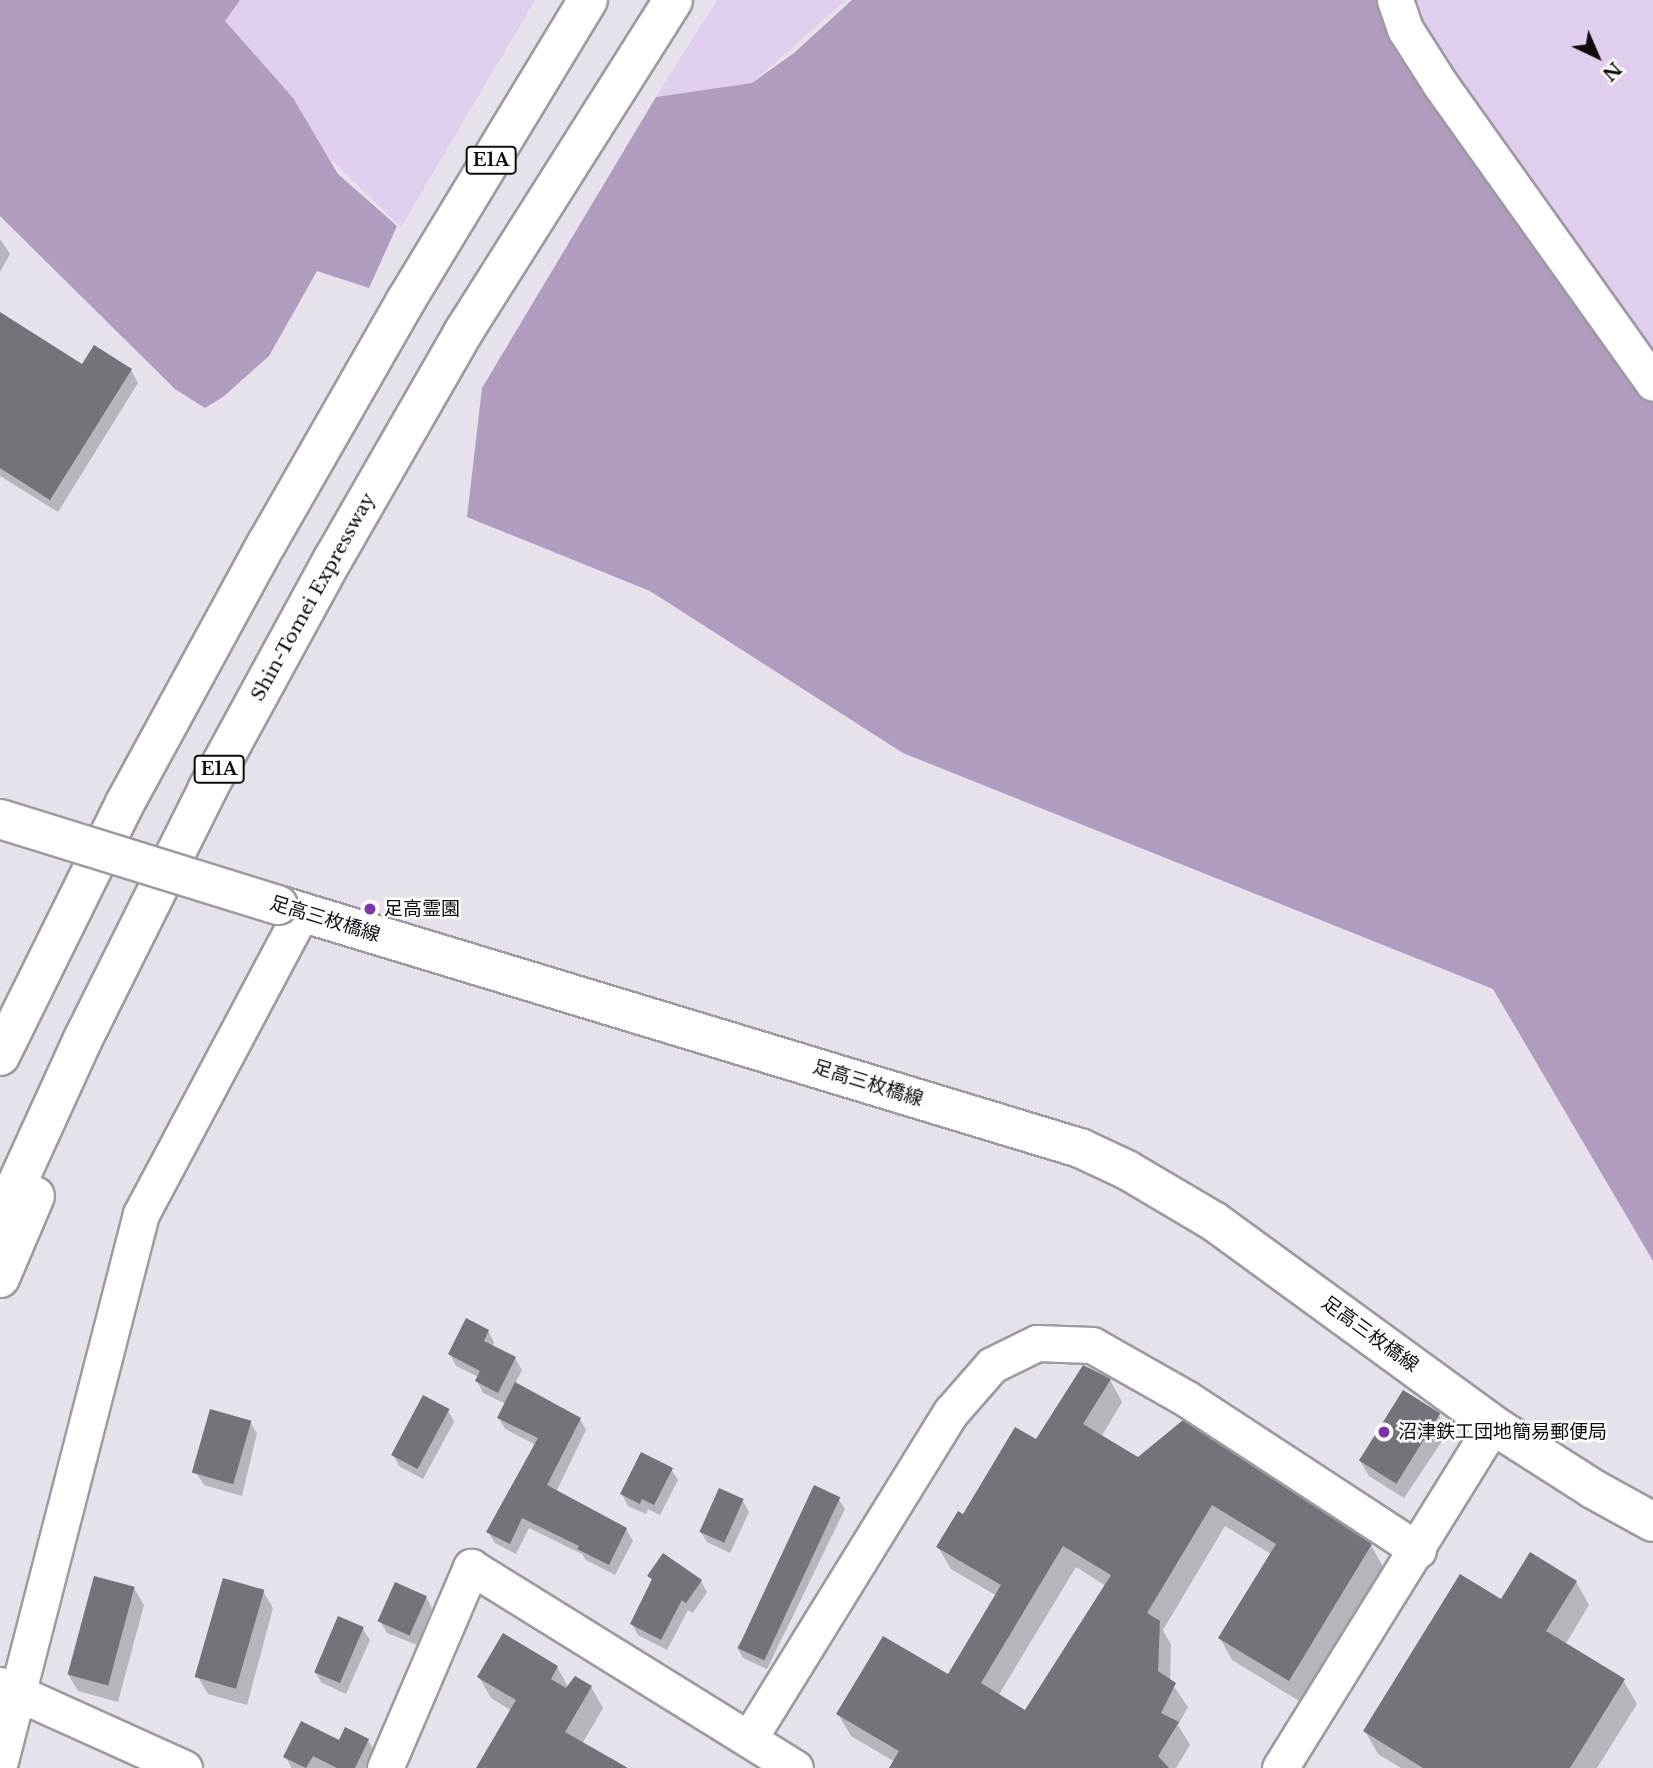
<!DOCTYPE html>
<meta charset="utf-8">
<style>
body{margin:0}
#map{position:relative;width:1653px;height:1768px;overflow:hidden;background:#e6e1ea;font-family:"Libre Baskerville","Noto Sans JP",serif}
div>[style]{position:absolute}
.green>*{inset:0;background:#e0ceee}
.forest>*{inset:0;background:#af9cbe}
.shadow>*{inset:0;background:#0003}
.building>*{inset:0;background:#767279;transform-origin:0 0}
.roads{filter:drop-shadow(2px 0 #9f9aa2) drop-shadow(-2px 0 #9f9aa2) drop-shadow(0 2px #9f9aa2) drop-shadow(0 -2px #9f9aa2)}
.minor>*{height:35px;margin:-17.5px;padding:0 17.5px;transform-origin:17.5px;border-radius:17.5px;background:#fff}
.major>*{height:38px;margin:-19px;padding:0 19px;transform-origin:19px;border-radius:19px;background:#fff}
.highway>*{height:38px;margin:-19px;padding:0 19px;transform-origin:19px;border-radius:19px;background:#fff}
.bridges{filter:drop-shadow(2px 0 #9f9aa2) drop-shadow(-2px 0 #9f9aa2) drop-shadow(0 2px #9f9aa2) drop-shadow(0 -2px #9f9aa2)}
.major-bridge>*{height:38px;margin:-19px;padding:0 19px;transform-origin:19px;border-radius:19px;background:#fff}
.dots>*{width:19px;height:19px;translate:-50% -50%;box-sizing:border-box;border:4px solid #fff;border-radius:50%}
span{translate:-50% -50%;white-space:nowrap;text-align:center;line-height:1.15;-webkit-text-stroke:5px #fff;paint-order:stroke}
.shield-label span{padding:2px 5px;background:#fff;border:2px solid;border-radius:5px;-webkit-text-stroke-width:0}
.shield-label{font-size:18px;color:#0e0c0f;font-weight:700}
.street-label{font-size:19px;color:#0e0c0f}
.poi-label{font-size:19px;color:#0e0c0f}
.left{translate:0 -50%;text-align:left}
.north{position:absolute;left:1562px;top:21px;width:70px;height:70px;-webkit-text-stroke:5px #fff;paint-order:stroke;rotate:136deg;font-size:19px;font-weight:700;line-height:28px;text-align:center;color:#0e0c0f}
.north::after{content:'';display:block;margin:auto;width:24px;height:32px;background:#0e0c0f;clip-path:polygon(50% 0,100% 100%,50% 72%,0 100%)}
</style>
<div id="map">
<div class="green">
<div style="clip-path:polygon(233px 0,535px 0,401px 227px,330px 159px,225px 21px)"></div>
<div style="clip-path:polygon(717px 0,846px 0,752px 83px,656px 97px)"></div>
<div style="clip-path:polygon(1392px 0,1653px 0,1653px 473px)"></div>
</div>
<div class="forest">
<div style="clip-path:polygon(0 0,240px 0,225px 21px,293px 98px,338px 174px,397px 226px,369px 288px,317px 271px,269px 356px,223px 397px,205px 408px,175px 389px,0 216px)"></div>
<div style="clip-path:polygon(852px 0,1395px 0,1653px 387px,1653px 1261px,1493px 989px,903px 753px,650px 591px,467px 517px,482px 388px,656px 97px,752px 83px,794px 53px)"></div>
</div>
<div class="shadow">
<div style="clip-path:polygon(0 239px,10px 254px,0 272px)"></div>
<div style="clip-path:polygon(0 327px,82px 366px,131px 370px,138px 383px,58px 512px,0 476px)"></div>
<div style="clip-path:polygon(488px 1331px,494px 1342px,492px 1347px,515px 1358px,522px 1370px,515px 1384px,580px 1419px,586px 1430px,556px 1492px,626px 1529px,633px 1541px,615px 1575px,586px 1560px,582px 1554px,529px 1528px,516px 1554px,495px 1543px,488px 1532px,536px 1445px,505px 1429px,499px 1418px,506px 1404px,483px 1393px,477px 1381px,479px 1377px,456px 1366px,450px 1354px)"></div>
<div style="clip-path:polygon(evenodd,1110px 1380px,1122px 1402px,1101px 1437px,1138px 1459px,1371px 1545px,1383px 1567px,1301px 1702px,1232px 1660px,1220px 1638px,1271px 1554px,1225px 1526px,1163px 1630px,1171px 1645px,1170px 1681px,1188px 1707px,1178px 1725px,1190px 1745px,1176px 1768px,891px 1768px,895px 1762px,851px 1736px,838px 1714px,948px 1676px,997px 1596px,951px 1569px,938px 1547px,964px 1516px,1036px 1442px,1110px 1380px,1076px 1567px,1106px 1586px,1025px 1713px,998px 1696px,1076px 1567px)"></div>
<div style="clip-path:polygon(448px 1410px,454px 1422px,423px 1479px,399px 1466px,393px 1455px)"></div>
<div style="clip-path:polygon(1438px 1414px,1448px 1432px,1404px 1498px,1369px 1476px,1359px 1459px)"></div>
<div style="clip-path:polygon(250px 1422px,257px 1433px,242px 1496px,204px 1485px,197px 1474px)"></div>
<div style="clip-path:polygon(671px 1469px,678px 1480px,660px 1515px,648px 1509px,646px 1514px,628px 1506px,622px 1494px)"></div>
<div style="clip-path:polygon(838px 1498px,845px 1509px,767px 1669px,743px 1658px,737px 1647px)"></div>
<div style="clip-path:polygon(743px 1501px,749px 1512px,730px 1553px,707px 1542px,700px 1531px)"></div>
<div style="clip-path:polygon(649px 1576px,701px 1581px,707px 1592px,693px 1613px,688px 1610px,667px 1650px,638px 1635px,632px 1624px,653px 1582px)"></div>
<div style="clip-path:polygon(1576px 1582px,1589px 1605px,1565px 1645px,1623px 1680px,1637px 1704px,1597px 1768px,1401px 1768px,1378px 1754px,1365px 1731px,1502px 1602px)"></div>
<div style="clip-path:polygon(134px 1588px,144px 1605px,118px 1702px,78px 1691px,68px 1674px)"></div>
<div style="clip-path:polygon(263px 1591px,273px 1608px,247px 1705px,208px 1694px,198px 1677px)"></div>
<div style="clip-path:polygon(426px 1597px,432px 1608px,417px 1645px,387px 1633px,380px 1621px)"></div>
<div style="clip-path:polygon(363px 1629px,370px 1640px,346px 1694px,322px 1683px,315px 1672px)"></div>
<div style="clip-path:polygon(557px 1667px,569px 1688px,591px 1687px,603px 1708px,582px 1744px,624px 1768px,478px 1768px,512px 1711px,491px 1698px,479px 1677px)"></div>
<div style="clip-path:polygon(368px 1740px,374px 1751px,366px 1768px,292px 1768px,285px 1757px,340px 1742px)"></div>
</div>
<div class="building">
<div style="clip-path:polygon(0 312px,82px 364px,94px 345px,132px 369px,50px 500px,0 468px)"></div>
<div style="clip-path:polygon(466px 1318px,489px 1330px,484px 1341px,516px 1357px,498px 1393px,475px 1381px,480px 1371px,448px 1354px)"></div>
<div style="clip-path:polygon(evenodd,1083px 1365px,1111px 1379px,1083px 1424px,1138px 1457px,1183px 1420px,1372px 1544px,1289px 1681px,1218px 1638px,1276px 1544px,1212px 1505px,1147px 1613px,1160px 1621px,1158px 1671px,1176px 1683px,1161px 1713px,1179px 1722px,1158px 1756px,1169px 1768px,889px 1768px,899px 1751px,836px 1714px,883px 1636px,948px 1674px,1001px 1585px,936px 1547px,958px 1511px,963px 1514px,1015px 1427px,1036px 1439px,1083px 1365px,1063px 1546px,1111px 1575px,1025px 1710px,981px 1683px,1063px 1546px)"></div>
<div style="clip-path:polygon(515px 1382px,581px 1418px,547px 1485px,627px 1528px,609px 1565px,577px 1549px,579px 1546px,522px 1518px,510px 1544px,486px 1532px,538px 1438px,497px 1418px)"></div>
<div style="left:1403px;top:1390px;width:44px;height:83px;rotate:32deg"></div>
<div style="left:423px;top:1395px;width:30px;height:68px;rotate:28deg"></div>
<div style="left:210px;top:1409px;width:43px;height:66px;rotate:16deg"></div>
<div style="clip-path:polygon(641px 1452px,673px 1468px,654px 1505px,642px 1499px,640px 1504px,620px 1494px)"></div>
<div style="left:814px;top:1485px;width:29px;height:180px;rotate:25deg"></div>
<div style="left:719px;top:1488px;width:27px;height:48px;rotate:24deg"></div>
<div style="clip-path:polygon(1530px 1552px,1577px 1581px,1546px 1631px,1625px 1679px,1570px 1768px,1423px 1768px,1363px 1731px,1460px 1574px,1501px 1599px)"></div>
<div style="clip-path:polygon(663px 1553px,702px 1580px,686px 1603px,682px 1600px,661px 1640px,630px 1624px,652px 1579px,647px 1576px)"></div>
<div style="left:94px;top:1576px;width:42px;height:102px;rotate:15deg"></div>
<div style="left:223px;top:1578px;width:43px;height:103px;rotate:16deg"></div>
<div style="left:395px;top:1582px;width:35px;height:43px;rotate:24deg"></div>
<div style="left:338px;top:1616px;width:28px;height:61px;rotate:23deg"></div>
<div style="clip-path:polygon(503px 1633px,558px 1666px,551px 1679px,566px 1688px,575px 1676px,592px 1686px,565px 1732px,628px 1768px,476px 1768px,516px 1700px,477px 1677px)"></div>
<div style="clip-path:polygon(301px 1721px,339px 1740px,345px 1727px,369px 1739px,355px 1768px,337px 1768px,313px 1756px,306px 1768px,283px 1757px)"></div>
</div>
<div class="roads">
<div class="minor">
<div style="left:1395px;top:0;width:31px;rotate:71deg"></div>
<div style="left:1405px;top:29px;width:65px;rotate:57.5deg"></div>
<div style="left:1440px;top:84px;width:367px;rotate:54.5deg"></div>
<div style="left:0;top:1685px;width:202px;rotate:24.3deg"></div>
<div style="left:750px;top:1737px;width:382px;rotate:-58.3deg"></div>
<div style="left:951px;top:1412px;width:62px;rotate:-48.9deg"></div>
<div style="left:992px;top:1365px;width:50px;rotate:-26.1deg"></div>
<div style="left:1037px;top:1343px;width:55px;rotate:2.1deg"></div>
<div style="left:1092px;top:1345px;width:109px;rotate:29.6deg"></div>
<div style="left:1187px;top:1399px;width:276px;rotate:33.2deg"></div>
<div style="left:0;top:1761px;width:565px;rotate:-75.55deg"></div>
<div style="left:141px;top:1214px;width:341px;rotate:-62deg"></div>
<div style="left:385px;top:1768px;width:219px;rotate:-66.8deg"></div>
<div style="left:471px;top:1567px;width:381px;rotate:31.8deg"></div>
<div style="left:1280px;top:1768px;width:404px;rotate:-58.2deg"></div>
</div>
<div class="major">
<div style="left:278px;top:905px;width:838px;rotate:16.86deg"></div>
<div style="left:1080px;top:1148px;width:52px;rotate:25.1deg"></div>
<div style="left:1127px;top:1170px;width:102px;rotate:30.6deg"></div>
<div style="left:1215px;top:1222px;width:344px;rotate:36.1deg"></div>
<div style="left:1493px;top:1425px;width:119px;rotate:32.6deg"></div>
<div style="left:1593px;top:1489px;width:68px;rotate:28.8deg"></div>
</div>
<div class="highway">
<div style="left:0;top:1056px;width:282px;rotate:-63.7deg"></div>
<div style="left:125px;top:803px;width:296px;rotate:-61.4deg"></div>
<div style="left:267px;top:543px;width:278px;rotate:-60.2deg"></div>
<div style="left:405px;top:302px;width:353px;rotate:-58.8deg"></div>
<div style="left:0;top:1221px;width:200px;rotate:-65.5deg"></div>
<div style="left:83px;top:1039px;width:280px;rotate:-63.5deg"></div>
<div style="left:208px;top:788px;width:261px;rotate:-61.4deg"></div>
<div style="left:333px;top:559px;width:263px;rotate:-60.1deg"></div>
<div style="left:464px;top:331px;width:391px;rotate:-57.7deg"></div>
<div style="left:0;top:1278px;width:89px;rotate:-66.9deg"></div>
</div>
</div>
<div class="bridges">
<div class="major-bridge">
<div style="left:0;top:819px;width:291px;rotate:17.2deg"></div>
</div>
</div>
<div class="dots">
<div style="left:370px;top:909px;background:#7c34a6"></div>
<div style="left:1384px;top:1432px;background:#7c34a6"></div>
</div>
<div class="shield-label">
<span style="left:491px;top:160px">E1A</span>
<span style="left:219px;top:769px">E1A</span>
</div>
<div class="street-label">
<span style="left:313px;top:597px;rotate:-61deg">Shin-Tomei Expressway</span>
<span style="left:325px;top:919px;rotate:17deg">足高三枚橋線</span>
<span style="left:868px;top:1083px;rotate:17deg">足高三枚橋線</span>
<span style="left:1370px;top:1334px;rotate:36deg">足高三枚橋線</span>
</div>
<div class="poi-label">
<span class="left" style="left:384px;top:909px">足高霊園</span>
<span class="left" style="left:1398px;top:1432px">沼津鉄工団地簡易郵便局</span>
</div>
<div class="north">N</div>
</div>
